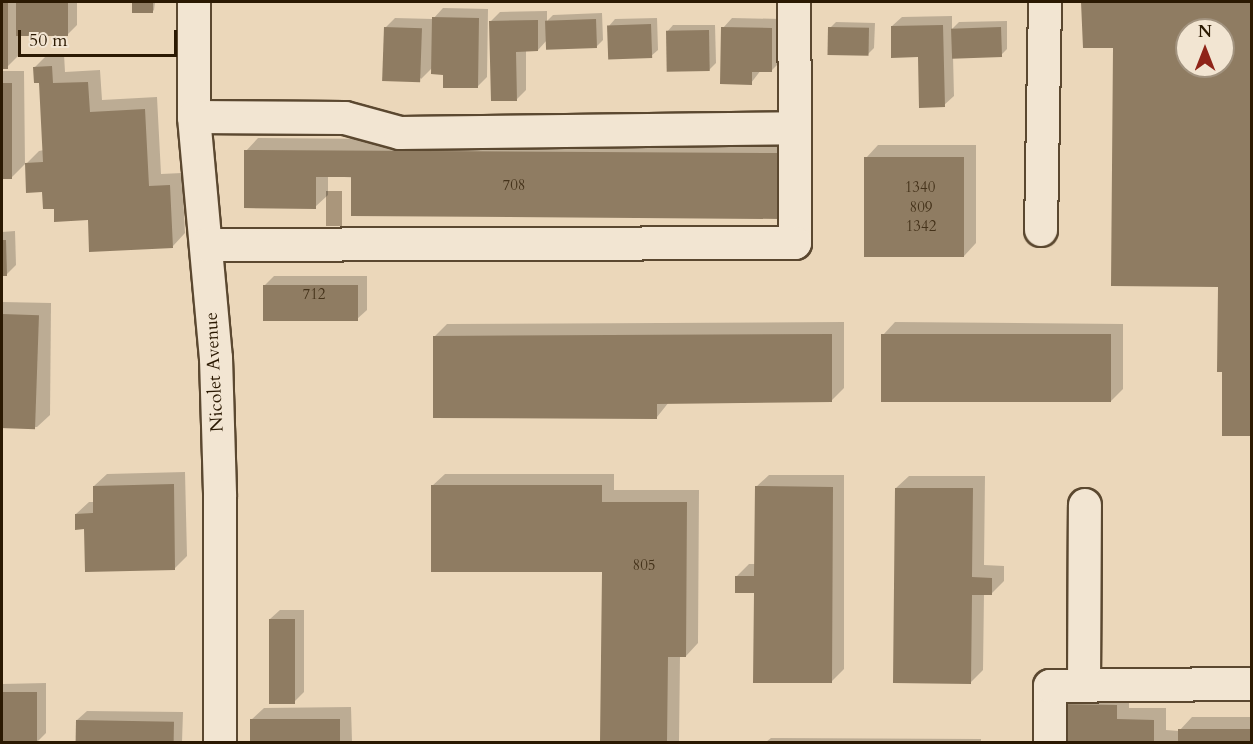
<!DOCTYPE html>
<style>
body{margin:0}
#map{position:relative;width:1253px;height:744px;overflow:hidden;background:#ebd7ba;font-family:Cardo,serif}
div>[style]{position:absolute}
.water>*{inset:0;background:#aa967b;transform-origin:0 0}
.shadow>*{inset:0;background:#0003}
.building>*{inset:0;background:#8f7c62;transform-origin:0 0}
.roads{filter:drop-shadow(2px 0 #5b4830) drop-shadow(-2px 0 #5b4830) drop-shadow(0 2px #5b4830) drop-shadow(0 -2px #5b4830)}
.minor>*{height:32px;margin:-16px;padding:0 16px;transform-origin:16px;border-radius:16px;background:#f2e5d2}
span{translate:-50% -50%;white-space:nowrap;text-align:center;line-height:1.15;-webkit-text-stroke:5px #f2e5d2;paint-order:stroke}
.number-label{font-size:15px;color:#44321a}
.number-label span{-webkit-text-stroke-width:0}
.street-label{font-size:18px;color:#2b1902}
.frame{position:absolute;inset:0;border:3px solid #2b1902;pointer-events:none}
.north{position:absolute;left:1175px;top:18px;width:60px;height:60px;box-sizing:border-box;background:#f2e5d2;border:2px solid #a2937f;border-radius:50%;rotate:0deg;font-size:16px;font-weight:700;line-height:24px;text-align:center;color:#2b1902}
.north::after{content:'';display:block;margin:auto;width:21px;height:27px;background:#8f2418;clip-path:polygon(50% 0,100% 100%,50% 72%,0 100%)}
.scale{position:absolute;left:18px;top:30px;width:159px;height:27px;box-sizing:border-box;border:3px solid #2b1902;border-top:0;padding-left:8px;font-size:18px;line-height:21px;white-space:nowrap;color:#2b1902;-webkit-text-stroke:4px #f2e5d2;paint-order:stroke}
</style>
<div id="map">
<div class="water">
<div style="left:326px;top:191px;width:16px;height:35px"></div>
</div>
<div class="shadow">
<div style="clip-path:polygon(2px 2px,77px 2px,77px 25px,68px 34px,19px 34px,19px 55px,7px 67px,2px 67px)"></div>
<div style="clip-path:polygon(134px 2px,155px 2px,154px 10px,152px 12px,134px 12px)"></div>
<div style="clip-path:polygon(evenodd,1082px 2px,1252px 2px,1252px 435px,1224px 370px,1220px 286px,1115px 47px,1084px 47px,1082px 2px,1187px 30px,1223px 30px,1223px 66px,1187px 66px,1187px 30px)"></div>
<div style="clip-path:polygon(443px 8px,488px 9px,487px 77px,477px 87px,432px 68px,421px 79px,385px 28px,395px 18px,433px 19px)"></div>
<div style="clip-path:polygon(547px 11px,547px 21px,553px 15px,602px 13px,603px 40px,596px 47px,547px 40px,538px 50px,526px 50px,526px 90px,517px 99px,491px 21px,500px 12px)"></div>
<div style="clip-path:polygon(952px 16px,952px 29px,959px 22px,1007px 21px,1007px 49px,1001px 55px,953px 56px,954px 96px,944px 105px,919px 55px,892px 26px,902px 17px)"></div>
<div style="clip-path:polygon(657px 18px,658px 50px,651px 56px,609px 26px,615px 19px)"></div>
<div style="clip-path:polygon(732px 18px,781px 19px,781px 61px,771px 71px,761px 70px,751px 83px,723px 28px)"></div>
<div style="clip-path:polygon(836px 22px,875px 23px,874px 48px,868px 54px,830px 28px)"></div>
<div style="clip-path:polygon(673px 25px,715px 25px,716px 63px,709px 70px,667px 32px)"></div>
<div style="clip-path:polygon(64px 54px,65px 72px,100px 70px,102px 100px,157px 97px,161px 174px,182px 173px,185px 233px,173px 246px,55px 207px,26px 163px,12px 177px,2px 178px,2px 71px,24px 71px,25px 165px,39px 151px,44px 150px,41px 81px,34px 68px,47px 55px)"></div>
<div style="clip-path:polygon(258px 138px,793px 142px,793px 205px,328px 176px,328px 195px,315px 207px,246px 151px)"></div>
<div style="clip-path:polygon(878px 145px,976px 145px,976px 243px,964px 256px,866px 158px)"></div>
<div style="clip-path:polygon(15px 231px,16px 265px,6px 275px,2px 275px,2px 232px)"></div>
<div style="clip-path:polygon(274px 276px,367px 276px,367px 310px,357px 319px,265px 285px)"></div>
<div style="clip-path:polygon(2px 302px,51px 303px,50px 415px,37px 427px,2px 427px)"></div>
<div style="clip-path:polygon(844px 322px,844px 388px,832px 400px,669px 402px,657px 417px,435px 336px,447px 324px)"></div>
<div style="clip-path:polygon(895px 322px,1123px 324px,1123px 389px,1110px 402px,883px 335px)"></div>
<div style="clip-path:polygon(185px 472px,187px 556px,175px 568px,85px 528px,76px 514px,89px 502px,95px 502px,94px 486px,107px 474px)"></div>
<div style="clip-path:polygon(445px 474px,614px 474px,614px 490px,699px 490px,698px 643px,686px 656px,680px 656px,679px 742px,602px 742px,604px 570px,432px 486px)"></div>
<div style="clip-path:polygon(769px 475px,844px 475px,844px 669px,831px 682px,755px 592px,736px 577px,749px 564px,756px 564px,756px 487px)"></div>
<div style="clip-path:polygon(909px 476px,985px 476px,984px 565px,1004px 566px,1004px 581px,991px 594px,984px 594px,983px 670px,970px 683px,896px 488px)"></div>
<div style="clip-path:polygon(280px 610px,304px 610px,304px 692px,294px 702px,270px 619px)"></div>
<div style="clip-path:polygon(46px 683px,46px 733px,37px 742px,2px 742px,2px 684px)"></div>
<div style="clip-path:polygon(1070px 692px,1129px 693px,1129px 708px,1166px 708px,1166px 730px,1179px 731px,1192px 717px,1252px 717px,1252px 742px,1057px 742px,1057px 704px)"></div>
<div style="clip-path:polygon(351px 707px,352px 742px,252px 742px,251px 720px,264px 708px)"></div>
<div style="clip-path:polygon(87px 711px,183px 712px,182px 742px,77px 742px,77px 720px)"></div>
<div style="clip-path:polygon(771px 738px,981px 739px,981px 742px,766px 742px)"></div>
</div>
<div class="building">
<div style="left:2px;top:2px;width:6px;height:67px"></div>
<div style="left:16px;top:2px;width:52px;height:34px"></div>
<div style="left:132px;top:2px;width:21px;height:11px"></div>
<div style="clip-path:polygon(evenodd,1081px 2px,1252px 2px,1252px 436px,1222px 436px,1222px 372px,1217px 372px,1218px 287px,1111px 286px,1113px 48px,1083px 48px,1081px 2px,1187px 30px,1223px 30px,1223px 66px,1187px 66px,1187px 30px)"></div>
<div style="clip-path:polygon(432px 17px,479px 18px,478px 88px,443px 88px,443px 75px,431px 74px)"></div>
<div style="left:596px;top:19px;width:29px;height:51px;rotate:88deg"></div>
<div style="clip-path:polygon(538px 20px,538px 51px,516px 52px,517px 101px,491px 101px,489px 21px)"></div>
<div style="left:651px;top:24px;width:34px;height:44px;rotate:88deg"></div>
<div style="clip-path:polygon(943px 25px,945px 107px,919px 108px,918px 57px,891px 58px,891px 26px)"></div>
<div style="left:384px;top:27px;width:38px;height:54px;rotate:2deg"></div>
<div style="clip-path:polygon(721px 27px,772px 28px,772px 72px,752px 72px,752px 85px,720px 84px)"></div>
<div style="left:828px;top:27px;width:41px;height:28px;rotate:1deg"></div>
<div style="left:1001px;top:27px;width:30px;height:50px;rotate:88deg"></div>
<div style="left:709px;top:30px;width:41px;height:43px;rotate:89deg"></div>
<div style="clip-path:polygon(52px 66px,53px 83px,88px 82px,90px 112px,145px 109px,149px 186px,170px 185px,173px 248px,89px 252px,88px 220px,54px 222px,54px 209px,43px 209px,42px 192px,26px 193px,25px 163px,43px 162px,39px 83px,34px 83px,33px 67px)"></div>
<div style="left:2px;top:83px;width:10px;height:96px"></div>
<div style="clip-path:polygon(244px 150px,781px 153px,781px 219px,351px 216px,351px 177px,316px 177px,316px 209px,244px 208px)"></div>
<div style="left:864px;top:157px;width:100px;height:100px"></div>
<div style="clip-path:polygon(2px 240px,6px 240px,7px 276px,2px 276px)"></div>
<div style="left:263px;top:285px;width:95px;height:36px"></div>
<div style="left:2px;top:314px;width:37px;height:114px;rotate:2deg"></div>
<div style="clip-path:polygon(832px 334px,832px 402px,657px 404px,657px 419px,433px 418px,433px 336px)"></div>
<div style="left:881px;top:334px;width:230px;height:68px"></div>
<div style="clip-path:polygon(174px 484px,175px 570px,85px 572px,84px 529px,75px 530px,75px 514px,93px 513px,93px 486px)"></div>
<div style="clip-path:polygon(431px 485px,602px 485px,602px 502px,687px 502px,686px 657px,668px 657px,667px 742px,600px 742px,602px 572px,431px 572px)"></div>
<div style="clip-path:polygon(755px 486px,833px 487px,832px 683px,753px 683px,754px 593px,735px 593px,735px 576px,754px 576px)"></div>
<div style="clip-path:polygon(895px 488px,973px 488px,972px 577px,992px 578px,992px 595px,972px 595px,971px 684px,893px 683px)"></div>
<div style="left:269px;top:619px;width:26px;height:85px"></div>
<div style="left:37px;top:692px;width:50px;height:35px;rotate:90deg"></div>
<div style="clip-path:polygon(1056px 704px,1117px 705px,1117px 719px,1154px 720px,1154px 742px,1055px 742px)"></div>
<div style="left:250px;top:719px;width:90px;height:23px"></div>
<div style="left:76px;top:720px;width:98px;height:22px;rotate:1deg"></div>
<div style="left:1178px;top:729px;width:74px;height:13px"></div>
</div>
<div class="roads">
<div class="minor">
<div style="left:194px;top:2px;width:115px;rotate:90deg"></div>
<div style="left:194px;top:117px;width:242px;rotate:84.8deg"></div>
<div style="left:216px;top:358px;width:138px;rotate:88.3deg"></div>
<div style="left:220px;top:496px;width:246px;rotate:90deg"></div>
<div style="left:794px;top:2px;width:126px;rotate:89.5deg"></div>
<div style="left:194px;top:117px;width:151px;rotate:0.4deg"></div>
<div style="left:345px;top:118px;width:57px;rotate:15.3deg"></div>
<div style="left:400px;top:133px;width:395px;rotate:-0.7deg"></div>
<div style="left:795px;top:128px;width:115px;rotate:90deg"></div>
<div style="left:795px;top:243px;width:589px;rotate:179.81deg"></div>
<div style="left:1041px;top:230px;width:228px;rotate:-89deg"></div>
<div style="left:1084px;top:686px;width:181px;rotate:-89.7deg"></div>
<div style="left:1050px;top:742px;width:56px;rotate:-90deg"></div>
<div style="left:1050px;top:686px;width:202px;rotate:-0.6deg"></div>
</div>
</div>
<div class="number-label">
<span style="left:514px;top:186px">708</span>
<span style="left:920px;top:188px">1340</span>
<span style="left:921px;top:208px">809</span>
<span style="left:921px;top:227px">1342</span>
<span style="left:314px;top:295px">712</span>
<span style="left:644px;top:566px">805</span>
</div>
<div class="street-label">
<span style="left:215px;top:372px;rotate:-93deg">Nicolet Avenue</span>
</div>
<div class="frame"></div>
<div class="north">N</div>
<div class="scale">50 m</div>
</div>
